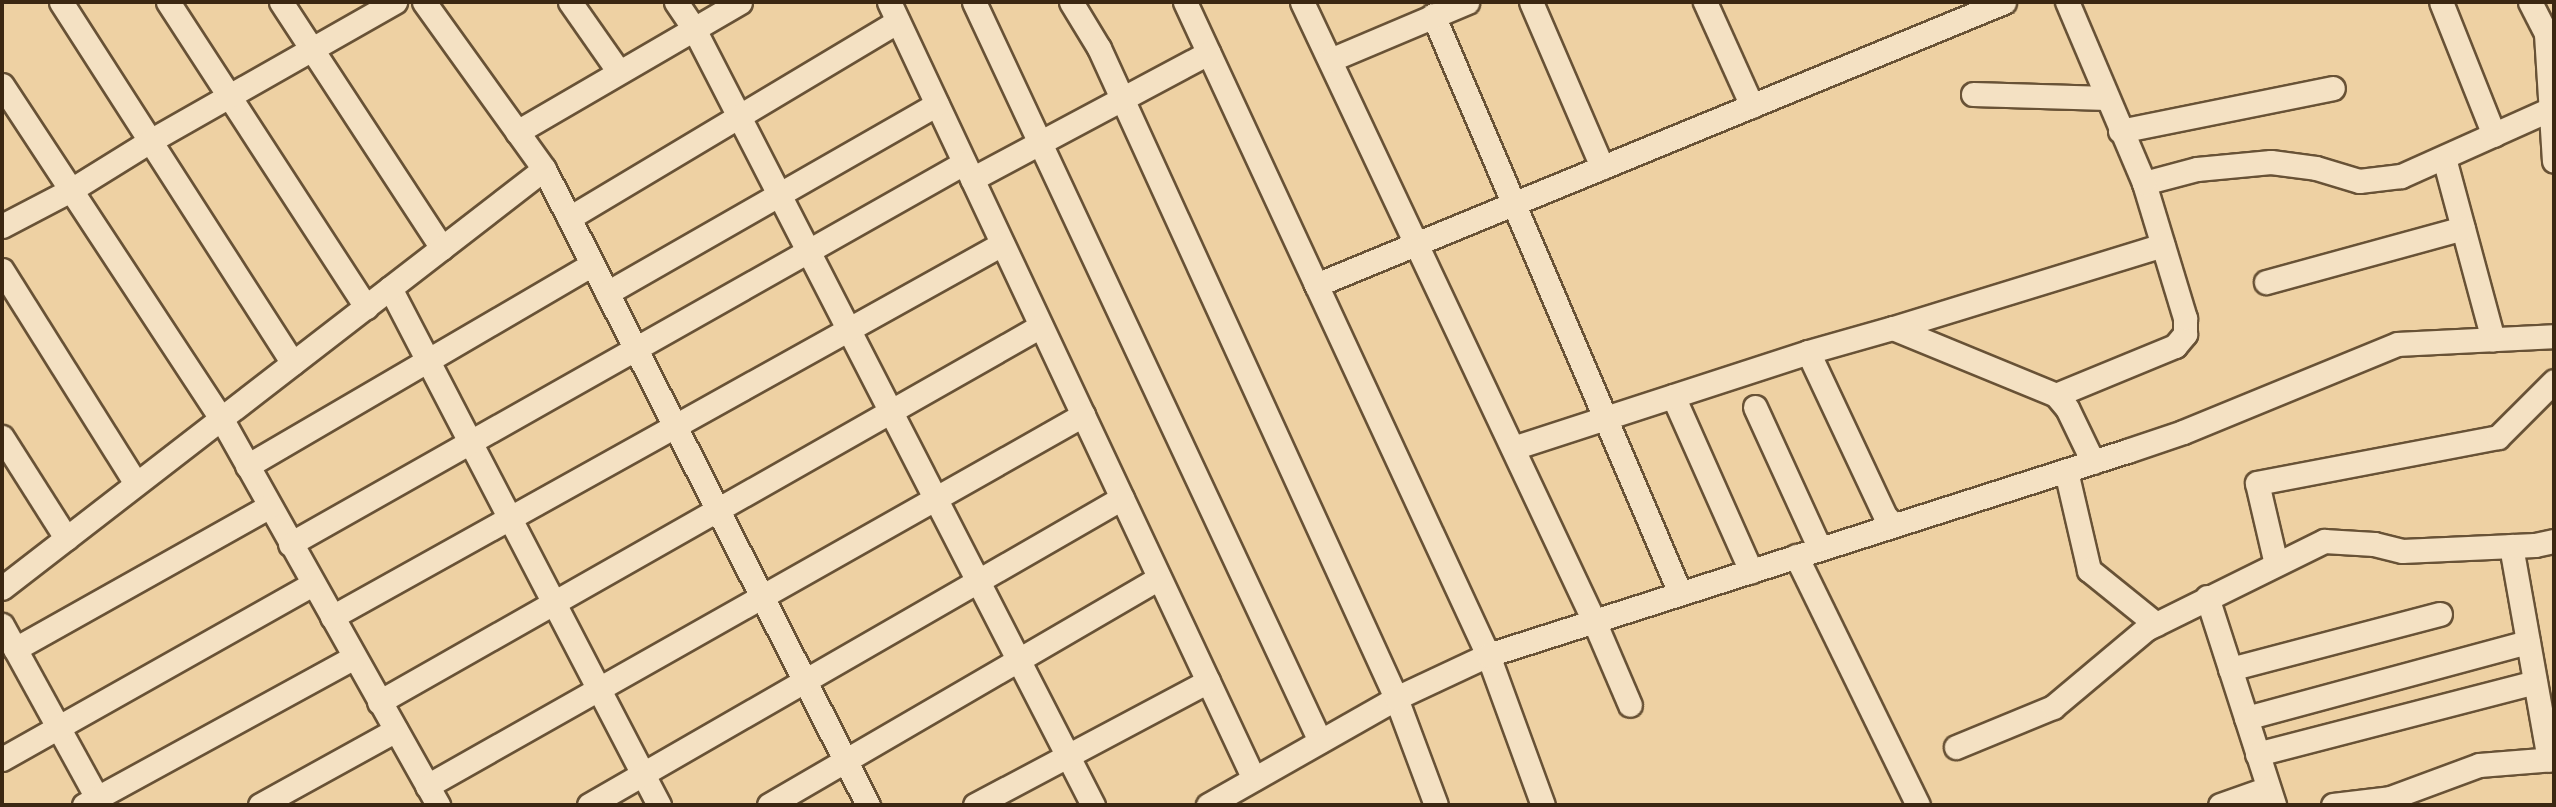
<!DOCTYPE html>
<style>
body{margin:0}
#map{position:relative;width:2556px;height:807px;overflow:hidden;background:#eed1a3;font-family:Alegreya,serif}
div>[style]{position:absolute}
.roads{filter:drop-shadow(2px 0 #685236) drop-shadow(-2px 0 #685236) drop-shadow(0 2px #685236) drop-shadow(0 -2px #685236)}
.minor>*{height:23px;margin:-11.5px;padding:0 11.5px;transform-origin:11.5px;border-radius:11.5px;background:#f4e1c3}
span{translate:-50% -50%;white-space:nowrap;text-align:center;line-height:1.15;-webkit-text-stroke:7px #f4e1c3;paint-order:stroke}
.frame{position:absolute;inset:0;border:4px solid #3b2712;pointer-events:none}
</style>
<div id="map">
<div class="roads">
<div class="minor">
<div style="left:61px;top:2px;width:429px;rotate:57.3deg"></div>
<div style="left:168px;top:2px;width:364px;rotate:57deg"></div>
<div style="left:281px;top:2px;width:294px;rotate:56.8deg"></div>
<div style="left:424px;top:2px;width:206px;rotate:54.3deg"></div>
<div style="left:544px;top:169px;width:714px;rotate:63deg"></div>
<div style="left:570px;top:2px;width:85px;rotate:55deg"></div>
<div style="left:676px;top:2px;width:32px;rotate:56deg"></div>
<div style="left:694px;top:29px;width:873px;rotate:62.79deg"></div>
<div style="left:889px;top:2px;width:858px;rotate:64.84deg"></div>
<div style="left:974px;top:2px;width:816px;rotate:64.91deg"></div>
<div style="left:1071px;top:2px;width:54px;rotate:58.7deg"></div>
<div style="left:1099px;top:48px;width:715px;rotate:65.44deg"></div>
<div style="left:1396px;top:698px;width:114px;rotate:69.5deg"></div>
<div style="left:1185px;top:2px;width:720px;rotate:65.11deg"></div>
<div style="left:1488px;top:655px;width:160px;rotate:69.9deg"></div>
<div style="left:1302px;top:2px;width:684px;rotate:64.75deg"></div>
<div style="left:1594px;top:621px;width:91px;rotate:66.8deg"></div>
<div style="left:1531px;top:2px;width:180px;rotate:66.7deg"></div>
<div style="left:1705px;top:2px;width:114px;rotate:65.7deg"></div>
<div style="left:2441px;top:2px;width:143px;rotate:68.3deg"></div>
<div style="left:2530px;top:2px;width:36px;rotate:63deg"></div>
<div style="left:2546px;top:34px;width:127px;rotate:86.4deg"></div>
<div style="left:1433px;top:15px;width:629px;rotate:66.86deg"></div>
<div style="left:1330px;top:60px;width:149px;rotate:-22.9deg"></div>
<div style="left:2px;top:85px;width:399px;rotate:56.7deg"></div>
<div style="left:221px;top:418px;width:444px;rotate:60.7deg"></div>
<div style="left:1973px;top:94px;width:134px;rotate:1.7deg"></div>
<div style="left:2120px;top:131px;width:217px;rotate:-11.4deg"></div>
<div style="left:517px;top:132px;width:258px;rotate:-30.2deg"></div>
<div style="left:2444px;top:158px;width:188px;rotate:74.9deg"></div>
<div style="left:972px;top:179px;width:268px;rotate:-28.1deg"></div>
<div style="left:2144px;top:183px;width:55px;rotate:-14.8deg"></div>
<div style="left:2197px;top:169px;width:74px;rotate:-5.4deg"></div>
<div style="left:2271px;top:162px;width:45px;rotate:7.6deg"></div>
<div style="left:2316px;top:168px;width:45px;rotate:16.8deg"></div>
<div style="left:2359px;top:181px;width:42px;rotate:-6.8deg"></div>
<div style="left:2401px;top:176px;width:164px;rotate:-24.1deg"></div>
<div style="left:569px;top:218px;width:383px;rotate:-30.9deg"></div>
<div style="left:2px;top:226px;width:78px;rotate:-27.6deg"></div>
<div style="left:71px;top:190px;width:93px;rotate:-31.8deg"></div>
<div style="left:150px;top:141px;width:282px;rotate:-29.6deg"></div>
<div style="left:2px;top:270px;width:252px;rotate:57.9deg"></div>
<div style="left:2266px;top:282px;width:204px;rotate:-15.3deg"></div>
<div style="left:1316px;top:285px;width:744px;rotate:-22.36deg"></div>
<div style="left:390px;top:288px;width:583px;rotate:62.51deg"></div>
<div style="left:607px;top:293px;width:380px;rotate:-29.8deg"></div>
<div style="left:1893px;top:328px;width:282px;rotate:-17.1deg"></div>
<div style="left:1808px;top:352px;width:181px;rotate:64.8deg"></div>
<div style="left:1885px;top:516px;width:13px;rotate:45deg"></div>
<div style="left:2056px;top:395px;width:129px;rotate:-22.4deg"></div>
<div style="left:2175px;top:346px;width:16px;rotate:-50deg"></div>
<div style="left:2185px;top:334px;width:16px;rotate:-90deg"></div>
<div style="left:2185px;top:318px;width:141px;rotate:-106.9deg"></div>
<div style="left:2144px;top:183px;width:197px;rotate:-113deg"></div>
<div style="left:1673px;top:396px;width:192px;rotate:66deg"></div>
<div style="left:1755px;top:407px;width:156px;rotate:65.4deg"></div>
<div style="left:2px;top:437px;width:120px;rotate:57.6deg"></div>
<div style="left:1513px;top:448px;width:310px;rotate:-18deg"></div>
<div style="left:1808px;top:352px;width:88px;rotate:-15.8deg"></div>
<div style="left:1893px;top:328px;width:176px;rotate:22.3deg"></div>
<div style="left:2056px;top:395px;width:17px;rotate:50deg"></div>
<div style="left:2067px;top:408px;width:60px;rotate:64.3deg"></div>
<div style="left:247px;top:466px;width:400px;rotate:-30.3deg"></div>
<div style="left:2066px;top:471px;width:102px;rotate:76.9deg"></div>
<div style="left:2089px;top:570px;width:86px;rotate:38.9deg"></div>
<div style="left:290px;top:544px;width:774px;rotate:-29.48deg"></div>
<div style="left:2511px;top:546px;width:217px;rotate:79.9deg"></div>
<div style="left:1796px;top:556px;width:277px;rotate:63.9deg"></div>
<div style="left:2276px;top:564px;width:83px;rotate:-103.2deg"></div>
<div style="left:2257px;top:483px;width:245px;rotate:-10.8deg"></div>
<div style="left:2498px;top:437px;width:79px;rotate:-45deg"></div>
<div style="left:2px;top:588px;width:685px;rotate:-37.71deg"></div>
<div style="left:2207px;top:597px;width:219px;rotate:72.1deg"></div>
<div style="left:332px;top:617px;width:767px;rotate:-29.11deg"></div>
<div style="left:2px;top:625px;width:205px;rotate:61.2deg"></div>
<div style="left:15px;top:649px;width:292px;rotate:-29.3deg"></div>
<div style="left:2230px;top:669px;width:217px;rotate:-14.7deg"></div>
<div style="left:379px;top:702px;width:761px;rotate:-29.6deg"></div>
<div style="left:2246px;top:718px;width:292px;rotate:-15.1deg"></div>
<div style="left:1956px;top:747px;width:105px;rotate:-22.4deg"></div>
<div style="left:2053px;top:707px;width:121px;rotate:-40deg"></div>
<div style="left:2146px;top:629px;width:199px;rotate:-26.3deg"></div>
<div style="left:2324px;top:541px;width:50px;rotate:3.4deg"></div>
<div style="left:2374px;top:544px;width:29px;rotate:14deg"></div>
<div style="left:2402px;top:551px;width:133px;rotate:-2.6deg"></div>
<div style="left:2535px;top:545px;width:19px;rotate:-12deg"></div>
<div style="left:2257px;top:754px;width:287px;rotate:-14.5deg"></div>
<div style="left:2px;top:759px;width:357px;rotate:-29.4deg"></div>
<div style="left:427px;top:786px;width:754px;rotate:-29.49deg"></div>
<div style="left:84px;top:805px;width:308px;rotate:-28.7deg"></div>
<div style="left:260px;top:805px;width:155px;rotate:-28.9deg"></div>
<div style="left:589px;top:805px;width:615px;rotate:-29.94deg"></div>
<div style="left:769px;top:805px;width:451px;rotate:-30.2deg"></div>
<div style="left:975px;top:805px;width:264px;rotate:-28deg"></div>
<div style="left:1208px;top:805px;width:216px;rotate:-29.6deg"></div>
<div style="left:1396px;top:698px;width:102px;rotate:-25.1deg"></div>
<div style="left:1488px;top:655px;width:671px;rotate:-17.71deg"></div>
<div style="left:2127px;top:451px;width:59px;rotate:-18.7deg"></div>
<div style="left:2183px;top:432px;width:232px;rotate:-22.3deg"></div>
<div style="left:2398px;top:344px;width:156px;rotate:-2.9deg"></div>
<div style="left:2220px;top:805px;width:51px;rotate:-19.5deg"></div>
<div style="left:2333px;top:805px;width:57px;rotate:-7deg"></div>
<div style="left:2390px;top:798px;width:95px;rotate:-20.3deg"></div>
<div style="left:2479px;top:765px;width:75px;rotate:-4.6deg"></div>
</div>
</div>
<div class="frame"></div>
</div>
